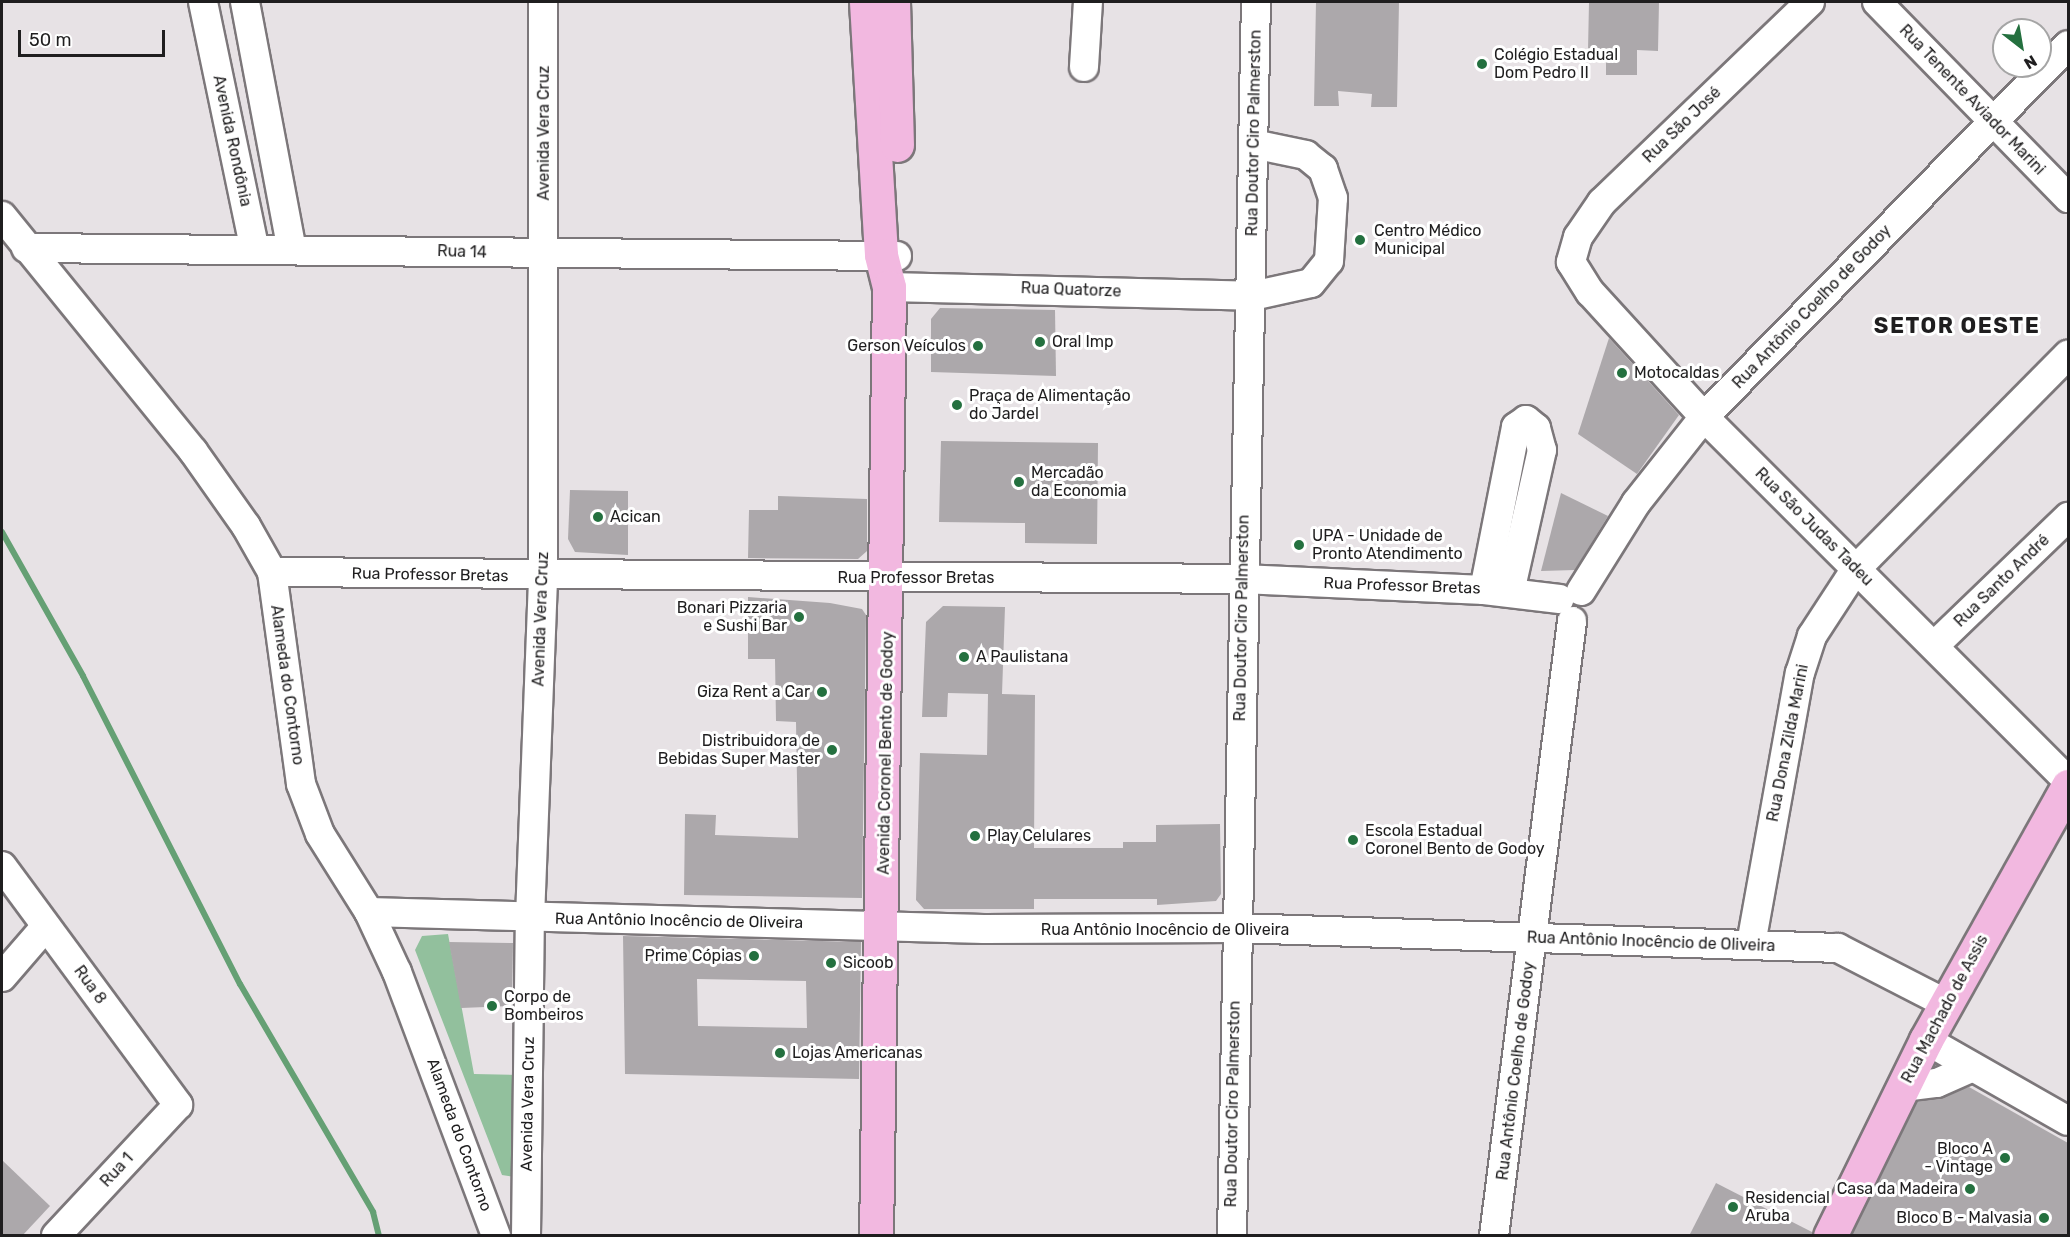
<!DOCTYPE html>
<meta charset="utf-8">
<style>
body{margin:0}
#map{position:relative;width:2070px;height:1237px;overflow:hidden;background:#e7e2e5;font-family:Rubik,sans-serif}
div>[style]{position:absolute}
.green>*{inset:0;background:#92c09d}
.stream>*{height:6px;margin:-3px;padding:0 3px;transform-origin:3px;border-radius:3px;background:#65a074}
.building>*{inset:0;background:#aca8ab}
.roads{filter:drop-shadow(2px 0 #7c777a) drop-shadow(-2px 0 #7c777a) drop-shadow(0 2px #7c777a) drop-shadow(0 -2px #7c777a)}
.minor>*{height:28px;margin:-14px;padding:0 14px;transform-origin:14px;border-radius:14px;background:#fff}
.major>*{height:33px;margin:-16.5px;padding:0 16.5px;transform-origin:16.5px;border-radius:16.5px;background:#f2b8e0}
.dots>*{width:16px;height:16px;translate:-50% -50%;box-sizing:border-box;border:3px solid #fff;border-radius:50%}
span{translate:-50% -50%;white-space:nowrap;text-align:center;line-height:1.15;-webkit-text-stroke:6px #fff;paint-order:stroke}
.poi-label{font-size:16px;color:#1f1e1f}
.left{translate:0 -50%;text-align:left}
.right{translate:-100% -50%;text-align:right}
.street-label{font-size:16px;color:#1f1e1f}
.district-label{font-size:22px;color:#1f1e1f;font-weight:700;letter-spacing:1.5px}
.frame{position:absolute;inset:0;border:3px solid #1f1e1f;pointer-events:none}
.north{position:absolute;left:1992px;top:18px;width:60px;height:60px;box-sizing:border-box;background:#fff;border:2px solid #a5a5a5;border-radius:50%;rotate:149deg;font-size:16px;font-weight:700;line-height:24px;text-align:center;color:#1f1e1f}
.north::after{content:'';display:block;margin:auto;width:21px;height:27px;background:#24703f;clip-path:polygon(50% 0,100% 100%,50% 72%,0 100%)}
.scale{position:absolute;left:18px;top:30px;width:147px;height:27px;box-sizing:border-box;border:3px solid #1f1e1f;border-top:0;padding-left:8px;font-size:18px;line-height:21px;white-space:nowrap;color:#1f1e1f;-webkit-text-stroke:4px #fff;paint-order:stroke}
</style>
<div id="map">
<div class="green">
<div style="clip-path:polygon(448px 934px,474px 1074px,519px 1075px,515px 1177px,502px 1175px,415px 950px,422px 936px)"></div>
</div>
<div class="stream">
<div style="left:2px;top:532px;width:165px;rotate:60.6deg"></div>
<div style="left:83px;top:676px;width:346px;rotate:63deg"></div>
<div style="left:240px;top:984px;width:264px;rotate:59.7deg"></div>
<div style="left:373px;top:1212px;width:25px;rotate:76deg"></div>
</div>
<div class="building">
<div style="clip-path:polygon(1316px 2px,1399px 2px,1397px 107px,1371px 107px,1372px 94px,1338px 91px,1339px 106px,1314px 106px)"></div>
<div style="clip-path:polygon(1589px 2px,1659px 2px,1658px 51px,1637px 50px,1637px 75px,1606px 75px,1606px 50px,1588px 50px)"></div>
<div style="clip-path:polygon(940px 308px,1055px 310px,1056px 376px,931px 372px,931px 319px)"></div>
<div style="clip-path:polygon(1609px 338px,1679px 415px,1637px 474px,1578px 434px)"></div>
<div style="clip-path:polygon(941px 441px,1098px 443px,1097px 544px,1025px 543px,1025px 523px,939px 522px)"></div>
<div style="clip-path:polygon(570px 490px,628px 491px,628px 555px,575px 552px,568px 539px)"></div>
<div style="clip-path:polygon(1561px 493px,1608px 516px,1575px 570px,1541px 571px)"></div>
<div style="clip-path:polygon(778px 496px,867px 499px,867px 551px,858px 559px,748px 558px,749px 510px,778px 510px)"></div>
<div style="clip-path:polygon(748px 597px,830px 603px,862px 609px,866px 615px,862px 898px,684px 895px,685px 814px,716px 815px,715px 835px,798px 838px,796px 722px,776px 721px,775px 659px,748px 659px)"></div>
<div style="clip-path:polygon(943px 606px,1005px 607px,1002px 694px,1035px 695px,1034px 848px,1123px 848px,1123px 842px,1156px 842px,1156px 825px,1220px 824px,1221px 894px,1216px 901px,1157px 905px,1157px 899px,1034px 899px,1034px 909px,924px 909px,916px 900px,920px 753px,987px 755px,988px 694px,948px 693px,947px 717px,922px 717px,926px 622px)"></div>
<div style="clip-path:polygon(evenodd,623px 936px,861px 942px,859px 1079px,625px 1074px,623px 936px,697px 979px,806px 981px,807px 1028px,698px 1026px,697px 979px)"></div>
<div style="clip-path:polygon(449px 942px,513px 943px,512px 1006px,461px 1008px)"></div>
<div style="clip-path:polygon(1969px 1087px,2068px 1143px,2068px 1236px,1851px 1236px,1917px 1102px)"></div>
<div style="clip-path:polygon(2px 1160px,50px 1206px,22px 1236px,2px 1236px)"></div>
<div style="clip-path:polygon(1716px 1183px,1812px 1232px,1812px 1236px,1689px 1236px)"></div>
</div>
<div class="roads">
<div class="minor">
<div style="left:203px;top:2px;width:249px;rotate:78.2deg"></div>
<div style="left:245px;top:2px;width:248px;rotate:79.3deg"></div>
<div style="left:1810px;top:2px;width:289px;rotate:136.1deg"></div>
<div style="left:1602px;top:202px;width:42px;rotate:124.4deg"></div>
<div style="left:1578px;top:237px;width:26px;rotate:106deg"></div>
<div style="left:1571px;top:262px;width:36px;rotate:58deg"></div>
<div style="left:1590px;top:292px;width:169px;rotate:47.6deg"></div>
<div style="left:1704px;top:417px;width:515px;rotate:45deg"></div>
<div style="left:1877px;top:2px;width:274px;rotate:45.7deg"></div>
<div style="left:1084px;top:67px;width:65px;rotate:-86.5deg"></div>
<div style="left:2px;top:216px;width:303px;rotate:50.9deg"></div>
<div style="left:193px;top:451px;width:92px;rotate:54.8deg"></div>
<div style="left:246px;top:526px;width:53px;rotate:60.5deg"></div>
<div style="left:272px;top:572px;width:214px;rotate:82.2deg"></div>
<div style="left:301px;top:784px;width:53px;rotate:69.2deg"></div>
<div style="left:320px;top:834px;width:92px;rotate:57.9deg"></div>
<div style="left:369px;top:912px;width:66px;rotate:65deg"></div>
<div style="left:397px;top:972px;width:282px;rotate:69.4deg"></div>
<div style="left:26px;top:248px;width:871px;rotate:0.53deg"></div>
<div style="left:889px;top:287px;width:363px;rotate:1.4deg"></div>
<div style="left:1252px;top:296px;width:60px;rotate:-12.4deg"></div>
<div style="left:1311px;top:283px;width:28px;rotate:-51deg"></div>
<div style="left:1329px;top:261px;width:63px;rotate:-86.4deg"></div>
<div style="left:1333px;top:198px;width:31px;rotate:-109deg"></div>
<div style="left:1323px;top:169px;width:22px;rotate:-141deg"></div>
<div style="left:1306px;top:155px;width:54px;rotate:-168.3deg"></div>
<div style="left:272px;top:572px;width:970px;rotate:0.41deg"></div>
<div style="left:1242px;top:579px;width:242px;rotate:2.6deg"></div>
<div style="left:1484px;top:590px;width:76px;rotate:6.8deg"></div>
<div style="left:1484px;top:590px;width:166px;rotate:-78.9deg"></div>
<div style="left:1516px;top:427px;width:12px;rotate:-35deg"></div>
<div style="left:1526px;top:420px;width:13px;rotate:39deg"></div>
<div style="left:1536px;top:428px;width:23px;rotate:75deg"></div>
<div style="left:1542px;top:450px;width:146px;rotate:102.7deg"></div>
<div style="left:1581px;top:591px;width:104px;rotate:-58deg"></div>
<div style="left:1636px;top:503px;width:110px;rotate:-51.7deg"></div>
<div style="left:1704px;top:417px;width:520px;rotate:-45.62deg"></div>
<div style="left:1935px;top:645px;width:185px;rotate:-43.9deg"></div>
<div style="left:2px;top:866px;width:297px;rotate:53.6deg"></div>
<div style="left:178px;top:1105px;width:179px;rotate:133deg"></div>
<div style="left:369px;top:912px;width:615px;rotate:1.58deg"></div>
<div style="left:984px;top:929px;width:252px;rotate:-0.2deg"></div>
<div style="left:1236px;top:928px;width:602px;rotate:1.9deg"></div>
<div style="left:1838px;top:948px;width:123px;rotate:27.2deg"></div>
<div style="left:1751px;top:944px;width:275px;rotate:-79.8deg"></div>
<div style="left:1800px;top:673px;width:39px;rotate:-72deg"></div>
<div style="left:1812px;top:636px;width:79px;rotate:-56.9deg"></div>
<div style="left:1855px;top:570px;width:303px;rotate:-45.3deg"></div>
<div style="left:2px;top:977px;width:67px;rotate:-49.2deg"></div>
<div style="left:1926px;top:1040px;width:163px;rotate:29.7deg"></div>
<div style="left:1903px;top:1087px;width:34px;rotate:-7deg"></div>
<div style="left:1937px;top:1083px;width:39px;rotate:-24deg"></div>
<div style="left:526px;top:1236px;width:318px;rotate:-89.3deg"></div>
<div style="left:530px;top:918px;width:341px;rotate:-87.8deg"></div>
<div style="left:543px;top:577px;width:575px;rotate:-90deg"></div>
<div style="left:1232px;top:1236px;width:1234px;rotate:-88.89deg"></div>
<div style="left:1494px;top:1236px;width:620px;rotate:-82.77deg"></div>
</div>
<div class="major">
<div style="left:866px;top:2px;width:253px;rotate:86.6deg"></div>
<div style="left:881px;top:255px;width:33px;rotate:76deg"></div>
<div style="left:889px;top:287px;width:949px;rotate:90.78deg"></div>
<div style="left:893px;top:2px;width:143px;rotate:88.4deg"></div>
<div style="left:1830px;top:1236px;width:218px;rotate:-63.9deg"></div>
<div style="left:1926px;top:1040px;width:291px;rotate:-60.8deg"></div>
</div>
</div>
<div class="dots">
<div style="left:1482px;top:64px;background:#24703f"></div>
<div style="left:1360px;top:240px;background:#24703f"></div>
<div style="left:1040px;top:342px;background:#24703f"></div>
<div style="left:978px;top:346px;background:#24703f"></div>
<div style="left:1622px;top:373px;background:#24703f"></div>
<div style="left:957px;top:405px;background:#24703f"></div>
<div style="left:1019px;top:482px;background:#24703f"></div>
<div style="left:598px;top:517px;background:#24703f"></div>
<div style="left:1299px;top:545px;background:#24703f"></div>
<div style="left:799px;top:617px;background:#24703f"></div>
<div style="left:964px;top:657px;background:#24703f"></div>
<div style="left:822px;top:692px;background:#24703f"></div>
<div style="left:832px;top:750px;background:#24703f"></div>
<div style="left:975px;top:836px;background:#24703f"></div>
<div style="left:1353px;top:840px;background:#24703f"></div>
<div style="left:754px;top:956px;background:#24703f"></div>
<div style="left:831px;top:963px;background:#24703f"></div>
<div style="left:492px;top:1006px;background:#24703f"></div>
<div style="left:780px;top:1053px;background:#24703f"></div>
<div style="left:2005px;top:1158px;background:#24703f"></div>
<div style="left:1970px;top:1189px;background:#24703f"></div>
<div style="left:1733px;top:1207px;background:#24703f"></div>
<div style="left:2044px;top:1218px;background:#24703f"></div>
</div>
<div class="poi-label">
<span class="left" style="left:1494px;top:64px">Colégio Estadual<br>Dom Pedro II</span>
<span class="left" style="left:1374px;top:240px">Centro Médico<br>Municipal</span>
<span class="left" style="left:1052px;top:342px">Oral Imp</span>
<span class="right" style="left:966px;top:346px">Gerson Veículos</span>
<span class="left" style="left:1634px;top:373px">Motocaldas</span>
<span class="left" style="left:969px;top:405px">Praça de Alimentação<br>do Jardel</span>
<span class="left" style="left:1031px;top:482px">Mercadão<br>da Economia</span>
<span class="left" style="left:610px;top:517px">Acican</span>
<span class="left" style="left:1312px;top:545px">UPA - Unidade de<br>Pronto Atendimento</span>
<span class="right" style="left:787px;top:617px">Bonari Pizzaria<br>e Sushi Bar</span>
<span class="left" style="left:976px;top:657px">A Paulistana</span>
<span class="right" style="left:810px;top:692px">Giza Rent a Car</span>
<span class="right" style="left:820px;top:750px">Distribuidora de<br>Bebidas Super Master</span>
<span class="left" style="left:1365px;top:840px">Escola Estadual<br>Coronel Bento de Godoy</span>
<span class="left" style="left:987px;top:836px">Play Celulares</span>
<span class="right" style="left:742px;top:956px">Prime Cópias</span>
<span class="left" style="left:843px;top:963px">Sicoob</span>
<span class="left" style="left:504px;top:1006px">Corpo de<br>Bombeiros</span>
<span class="left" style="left:792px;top:1053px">Lojas Americanas</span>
<span class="right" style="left:1993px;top:1158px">Bloco A<br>- Vintage</span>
<span class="right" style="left:1958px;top:1189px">Casa da Madeira</span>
<span class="left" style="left:1745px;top:1207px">Residencial<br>Aruba</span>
<span class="right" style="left:2032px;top:1218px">Bloco B - Malvasia</span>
</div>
<div class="street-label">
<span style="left:1972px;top:100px;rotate:46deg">Rua Tenente Aviador Marini</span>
<span style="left:1682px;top:125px;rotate:-44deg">Rua São José</span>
<span style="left:544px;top:133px;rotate:-90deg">Avenida Vera Cruz</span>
<span style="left:1254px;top:133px;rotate:-89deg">Rua Doutor Ciro Palmerston</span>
<span style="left:232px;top:141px;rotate:78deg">Avenida Rondônia</span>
<span style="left:462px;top:252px;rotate:2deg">Rua 14</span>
<span style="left:1071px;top:290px;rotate:2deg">Rua Quatorze</span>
<span style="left:1812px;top:307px;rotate:-46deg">Rua Antônio Coelho de Godoy</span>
<span style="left:1814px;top:527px;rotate:45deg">Rua São Judas Tadeu</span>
<span style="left:430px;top:575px;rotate:1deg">Rua Professor Bretas</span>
<span style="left:916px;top:578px">Rua Professor Bretas</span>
<span style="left:2002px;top:581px;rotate:-44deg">Rua Santo André</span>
<span style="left:1402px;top:586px;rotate:2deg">Rua Professor Bretas</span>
<span style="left:1242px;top:618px;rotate:-89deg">Rua Doutor Ciro Palmerston</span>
<span style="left:541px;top:619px;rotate:-88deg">Avenida Vera Cruz</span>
<span style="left:287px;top:685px;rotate:82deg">Alameda do Contorno</span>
<span style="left:1788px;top:743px;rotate:-79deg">Rua Dona Zilda Marini</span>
<span style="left:886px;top:753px;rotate:-89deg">Avenida Coronel Bento de Godoy</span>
<span style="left:679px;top:921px;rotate:1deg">Rua Antônio Inocêncio de Oliveira</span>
<span style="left:1165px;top:930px">Rua Antônio Inocêncio de Oliveira</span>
<span style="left:1651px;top:942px;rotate:2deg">Rua Antônio Inocêncio de Oliveira</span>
<span style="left:90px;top:985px;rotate:54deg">Rua 8</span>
<span style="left:1945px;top:1009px;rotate:-62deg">Rua Machado de Assis</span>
<span style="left:1516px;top:1071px;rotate:-83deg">Rua Antônio Coelho de Godoy</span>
<span style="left:528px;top:1104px;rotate:-89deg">Avenida Vera Cruz</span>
<span style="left:1233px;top:1104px;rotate:-89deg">Rua Doutor Ciro Palmerston</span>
<span style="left:459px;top:1135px;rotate:70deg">Alameda do Contorno</span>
<span style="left:117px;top:1170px;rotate:-47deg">Rua 1</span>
</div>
<div class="district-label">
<span style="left:1957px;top:326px">SETOR OESTE</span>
</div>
<div class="frame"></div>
<div class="north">N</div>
<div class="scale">50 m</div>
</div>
